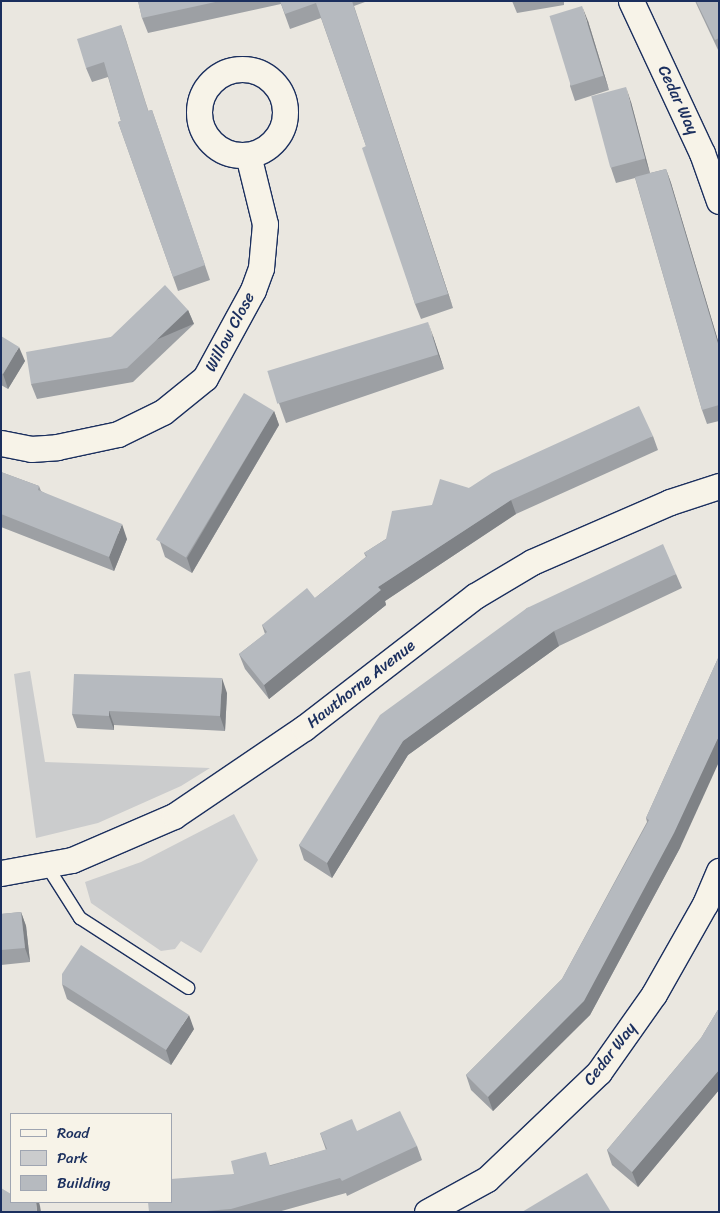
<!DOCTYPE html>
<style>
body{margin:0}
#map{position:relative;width:720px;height:1213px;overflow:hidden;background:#eae7e0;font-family:Sriracha,sans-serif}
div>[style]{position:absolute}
.green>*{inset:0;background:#cbcccd}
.roads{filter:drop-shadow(1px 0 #1b2f5e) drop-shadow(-1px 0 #1b2f5e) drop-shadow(0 1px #1b2f5e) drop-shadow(0 -1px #1b2f5e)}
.lane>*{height:12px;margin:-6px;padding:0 6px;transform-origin:6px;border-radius:6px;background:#f7f3e8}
.street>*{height:25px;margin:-12.5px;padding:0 12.5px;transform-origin:12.5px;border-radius:12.5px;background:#f7f3e8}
.street>.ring{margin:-12.5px;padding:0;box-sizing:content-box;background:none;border:25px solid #f7f3e8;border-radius:50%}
.wall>*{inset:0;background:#9da0a4}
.shaded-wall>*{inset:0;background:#7f8286;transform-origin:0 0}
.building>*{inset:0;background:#b6babf;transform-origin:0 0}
span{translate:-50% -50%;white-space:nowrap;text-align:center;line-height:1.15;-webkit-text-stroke:4px #f7f3e8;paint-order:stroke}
.street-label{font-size:16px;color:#1b2f5e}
.frame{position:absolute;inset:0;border:2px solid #1b2f5e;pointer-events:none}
.legend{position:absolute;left:10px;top:1113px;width:162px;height:90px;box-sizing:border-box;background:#f7f3e8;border:1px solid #9fa5b1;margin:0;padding:6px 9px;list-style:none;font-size:15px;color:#1b2f5e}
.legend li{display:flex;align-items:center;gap:10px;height:25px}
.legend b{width:25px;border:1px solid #9fa5b1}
</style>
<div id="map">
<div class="green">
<div style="clip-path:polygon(30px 671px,45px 762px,210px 768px,181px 786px,98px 823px,36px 838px,14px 674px)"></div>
<div style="clip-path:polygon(234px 814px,258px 860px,201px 953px,181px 941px,175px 949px,161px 951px,91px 903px,85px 882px,141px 862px)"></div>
</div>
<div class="roads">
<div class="lane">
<div style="left:47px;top:866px;width:62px;rotate:57.6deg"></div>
<div style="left:80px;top:918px;width:129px;rotate:32.9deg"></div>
</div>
<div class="street">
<div style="left:631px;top:1px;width:168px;rotate:65deg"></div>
<div style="left:702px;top:153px;width:51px;rotate:70.5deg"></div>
<div class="ring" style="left:199px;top:69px;width:61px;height:61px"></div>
<div style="left:1px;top:443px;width:31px;rotate:11deg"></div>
<div style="left:31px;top:449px;width:26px;rotate:-4deg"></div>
<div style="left:57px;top:447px;width:62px;rotate:-12deg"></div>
<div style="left:118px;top:434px;width:50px;rotate:-26.1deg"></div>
<div style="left:163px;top:412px;width:54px;rotate:-39deg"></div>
<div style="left:205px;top:378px;width:100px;rotate:-61.4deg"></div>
<div style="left:253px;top:290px;width:23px;rotate:-70deg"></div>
<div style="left:261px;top:268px;width:44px;rotate:-84.8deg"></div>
<div style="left:265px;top:224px;width:71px;rotate:-103.8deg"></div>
<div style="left:1px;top:873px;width:72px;rotate:-10.4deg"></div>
<div style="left:72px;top:860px;width:111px;rotate:-23.3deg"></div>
<div style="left:174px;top:816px;width:157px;rotate:-34.1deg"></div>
<div style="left:304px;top:728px;width:216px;rotate:-37.7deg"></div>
<div style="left:475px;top:596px;width:66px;rotate:-30.8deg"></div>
<div style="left:532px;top:562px;width:150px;rotate:-23.5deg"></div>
<div style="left:670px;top:502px;width:52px;rotate:-18.1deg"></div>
<div style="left:427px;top:1212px;width:68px;rotate:-28.8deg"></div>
<div style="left:487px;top:1179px;width:155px;rotate:-43.7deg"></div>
<div style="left:599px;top:1072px;width:95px;rotate:-54.8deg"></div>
<div style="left:654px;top:994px;width:103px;rotate:-60.5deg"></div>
<div style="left:705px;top:904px;width:36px;rotate:-67deg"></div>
</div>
</div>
<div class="wall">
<div style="clip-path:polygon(138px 1px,364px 1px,365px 2px,354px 6px,453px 308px,421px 319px,415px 304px,366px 146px,321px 18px,290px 29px,281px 4px,148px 33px,142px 18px)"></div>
<div style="clip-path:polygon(512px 1px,564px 1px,564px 5px,517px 13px)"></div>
<div style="clip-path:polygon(695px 1px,719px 1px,719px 52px)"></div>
<div style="clip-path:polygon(588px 21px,609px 90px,575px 101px,570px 86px)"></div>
<div style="clip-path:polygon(121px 25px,148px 111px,152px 110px,210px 280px,178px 291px,118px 122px,121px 121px,108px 77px,92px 82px,86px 68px)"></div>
<div style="clip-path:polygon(631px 102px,650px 173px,666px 169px,671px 183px,719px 344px,719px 421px,707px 424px,702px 410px,635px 178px,616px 183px,611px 168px)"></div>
<div style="clip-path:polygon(188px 310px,194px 324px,133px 382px,37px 399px,31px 384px,111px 337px)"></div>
<div style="clip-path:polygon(1px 336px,25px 361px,8px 389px,1px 385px)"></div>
<div style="clip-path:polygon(433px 336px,444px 369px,286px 423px,269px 375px)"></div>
<div style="clip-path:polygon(274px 411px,279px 425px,192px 573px,165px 557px,160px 542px)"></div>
<div style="clip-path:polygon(653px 436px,658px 450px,516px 514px,385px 601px,386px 605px,269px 699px,245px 669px,239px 654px,265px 634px,262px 625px,315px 598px,366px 557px,364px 553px,386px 539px,432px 505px,469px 488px)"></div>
<div style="clip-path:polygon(1px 472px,39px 486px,41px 491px,127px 539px,114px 571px,1px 527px)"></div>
<div style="clip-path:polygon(676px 574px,682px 588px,559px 646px,408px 755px,332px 878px,304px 860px,299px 845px,527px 608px)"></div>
<div style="clip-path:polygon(719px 656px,680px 848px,590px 1015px,493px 1111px,471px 1090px,466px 1075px,562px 979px,647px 822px,646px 818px)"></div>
<div style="clip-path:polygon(227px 693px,225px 731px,114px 725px,114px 730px,77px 728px,72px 714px)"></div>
<div style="clip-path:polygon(21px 912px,26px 926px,30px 962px,1px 965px,1px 914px)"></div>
<div style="clip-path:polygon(62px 984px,194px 1029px,171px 1065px,67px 999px)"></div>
<div style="clip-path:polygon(719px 1008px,719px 1090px,638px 1187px,612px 1165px,607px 1150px,701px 1038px)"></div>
<div style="clip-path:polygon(357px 1131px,417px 1146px,422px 1160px,347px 1196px,346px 1193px,278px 1212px,149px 1212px,234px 1174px,271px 1165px,326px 1150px,320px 1133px)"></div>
</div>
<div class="shaded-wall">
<div style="clip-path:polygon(352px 1px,453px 308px,448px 294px)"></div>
<div style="clip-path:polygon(582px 6px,588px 21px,609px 90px,604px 76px)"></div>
<div style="clip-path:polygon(121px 25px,126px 40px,153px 126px,148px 111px)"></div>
<div style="clip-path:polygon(626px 87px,631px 102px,650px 174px,645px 159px)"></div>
<div style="clip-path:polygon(666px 169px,671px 183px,719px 344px,719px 347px)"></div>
<div style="left:188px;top:310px;width:15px;height:84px;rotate:67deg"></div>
<div style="clip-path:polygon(428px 322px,433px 336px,444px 369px,438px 354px)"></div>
<div style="clip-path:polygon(19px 347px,25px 361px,8px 389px,3px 374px)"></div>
<div style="clip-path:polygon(274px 411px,279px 425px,192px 573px,187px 558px)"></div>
<div style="clip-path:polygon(511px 500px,516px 514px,385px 601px,386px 605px,269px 699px,264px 685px,378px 587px)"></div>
<div style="clip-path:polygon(122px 524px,127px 539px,114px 571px,109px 557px)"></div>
<div style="clip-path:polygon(554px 631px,559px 646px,408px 755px,332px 878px,327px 863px,403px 741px)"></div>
<div style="clip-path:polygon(222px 678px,227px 693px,225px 731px,220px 716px)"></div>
<div style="clip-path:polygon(109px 711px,114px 725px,114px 730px,109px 716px)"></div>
<div style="clip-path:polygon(719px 736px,719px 762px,680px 848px,590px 1015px,493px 1111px,488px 1097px)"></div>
<div style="clip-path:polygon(21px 912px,26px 926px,30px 962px,25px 948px)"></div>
<div style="clip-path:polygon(189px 1015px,194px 1029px,171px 1065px,166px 1050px)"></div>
<div style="clip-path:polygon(719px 1070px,719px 1090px,638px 1187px,632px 1172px)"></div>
<div style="clip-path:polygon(36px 1202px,39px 1202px,40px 1206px,41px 1212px,37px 1212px)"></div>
</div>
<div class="building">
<div style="clip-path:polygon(138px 1px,220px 1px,142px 18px)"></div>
<div style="clip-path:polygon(280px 1px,352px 1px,448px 294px,415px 304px,362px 148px,366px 146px,316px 3px,285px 14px)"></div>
<div style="clip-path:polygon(696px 1px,719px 1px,719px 38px,715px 40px)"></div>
<div style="left:582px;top:6px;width:73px;height:34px;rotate:73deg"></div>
<div style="clip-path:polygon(121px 25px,148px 111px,152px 110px,205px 265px,173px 277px,118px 122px,121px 121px,104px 62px,86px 68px,77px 39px)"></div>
<div style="left:626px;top:87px;width:74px;height:36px;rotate:75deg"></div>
<div style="clip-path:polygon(666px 169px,719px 347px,719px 405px,702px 410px,635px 177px)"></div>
<div style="clip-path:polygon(165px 285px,188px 310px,127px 368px,31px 384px,26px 352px,111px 337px)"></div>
<div style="left:428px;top:322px;width:34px;height:168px;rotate:73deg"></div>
<div style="clip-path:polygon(1px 336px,19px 347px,3px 374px,1px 373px)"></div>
<div style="left:244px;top:393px;width:35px;height:171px;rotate:31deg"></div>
<div style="clip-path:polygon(639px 406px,653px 436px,511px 500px,378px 587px,381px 590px,264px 685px,239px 654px,267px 632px,262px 625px,307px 588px,315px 598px,367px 556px,364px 553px,386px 539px,392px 511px,432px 505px,440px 479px,469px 488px,492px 473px)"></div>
<div style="clip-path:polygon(1px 472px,39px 486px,38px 490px,122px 524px,109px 557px,1px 514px)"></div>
<div style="clip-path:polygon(663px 544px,676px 574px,554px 631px,403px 741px,327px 863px,299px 845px,380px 715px,527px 608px)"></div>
<div style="clip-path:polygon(719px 656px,719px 736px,674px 833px,584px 1001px,488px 1097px,466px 1075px,562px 979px,649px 820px,646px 818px)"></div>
<div style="clip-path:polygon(74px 674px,222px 678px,220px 716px,109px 711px,109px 716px,72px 714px)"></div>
<div style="clip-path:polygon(21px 912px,25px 948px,1px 950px,1px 914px)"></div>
<div style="clip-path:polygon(81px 945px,189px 1015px,166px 1050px,62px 984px,62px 974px)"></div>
<div style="clip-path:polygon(719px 1008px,719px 1070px,632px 1172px,607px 1150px,701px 1038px)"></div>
<div style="clip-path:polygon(400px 1111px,417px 1146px,342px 1181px,340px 1178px,231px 1209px,194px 1212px,149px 1212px,148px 1202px,171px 1202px,171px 1179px,234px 1174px,231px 1161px,266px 1152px,270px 1166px,327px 1149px,320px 1133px,352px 1119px,357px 1131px)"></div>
<div style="clip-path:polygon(587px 1173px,611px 1212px,522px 1212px)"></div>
<div style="clip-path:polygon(1px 1188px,11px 1194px,11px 1202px,36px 1202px,37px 1212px,1px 1212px)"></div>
</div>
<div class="street-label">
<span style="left:678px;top:100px;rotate:65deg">Cedar Way</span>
<span style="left:230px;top:332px;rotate:-62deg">Willow Close</span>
<span style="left:361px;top:684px;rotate:-38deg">Hawthorne Avenue</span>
<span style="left:610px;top:1054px;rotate:-52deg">Cedar Way</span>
</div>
<div class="frame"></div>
<ul class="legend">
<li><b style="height:6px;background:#f7f3e8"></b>Road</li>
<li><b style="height:14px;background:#cbcccd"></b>Park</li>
<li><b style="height:14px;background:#b6babf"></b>Building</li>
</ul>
</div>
